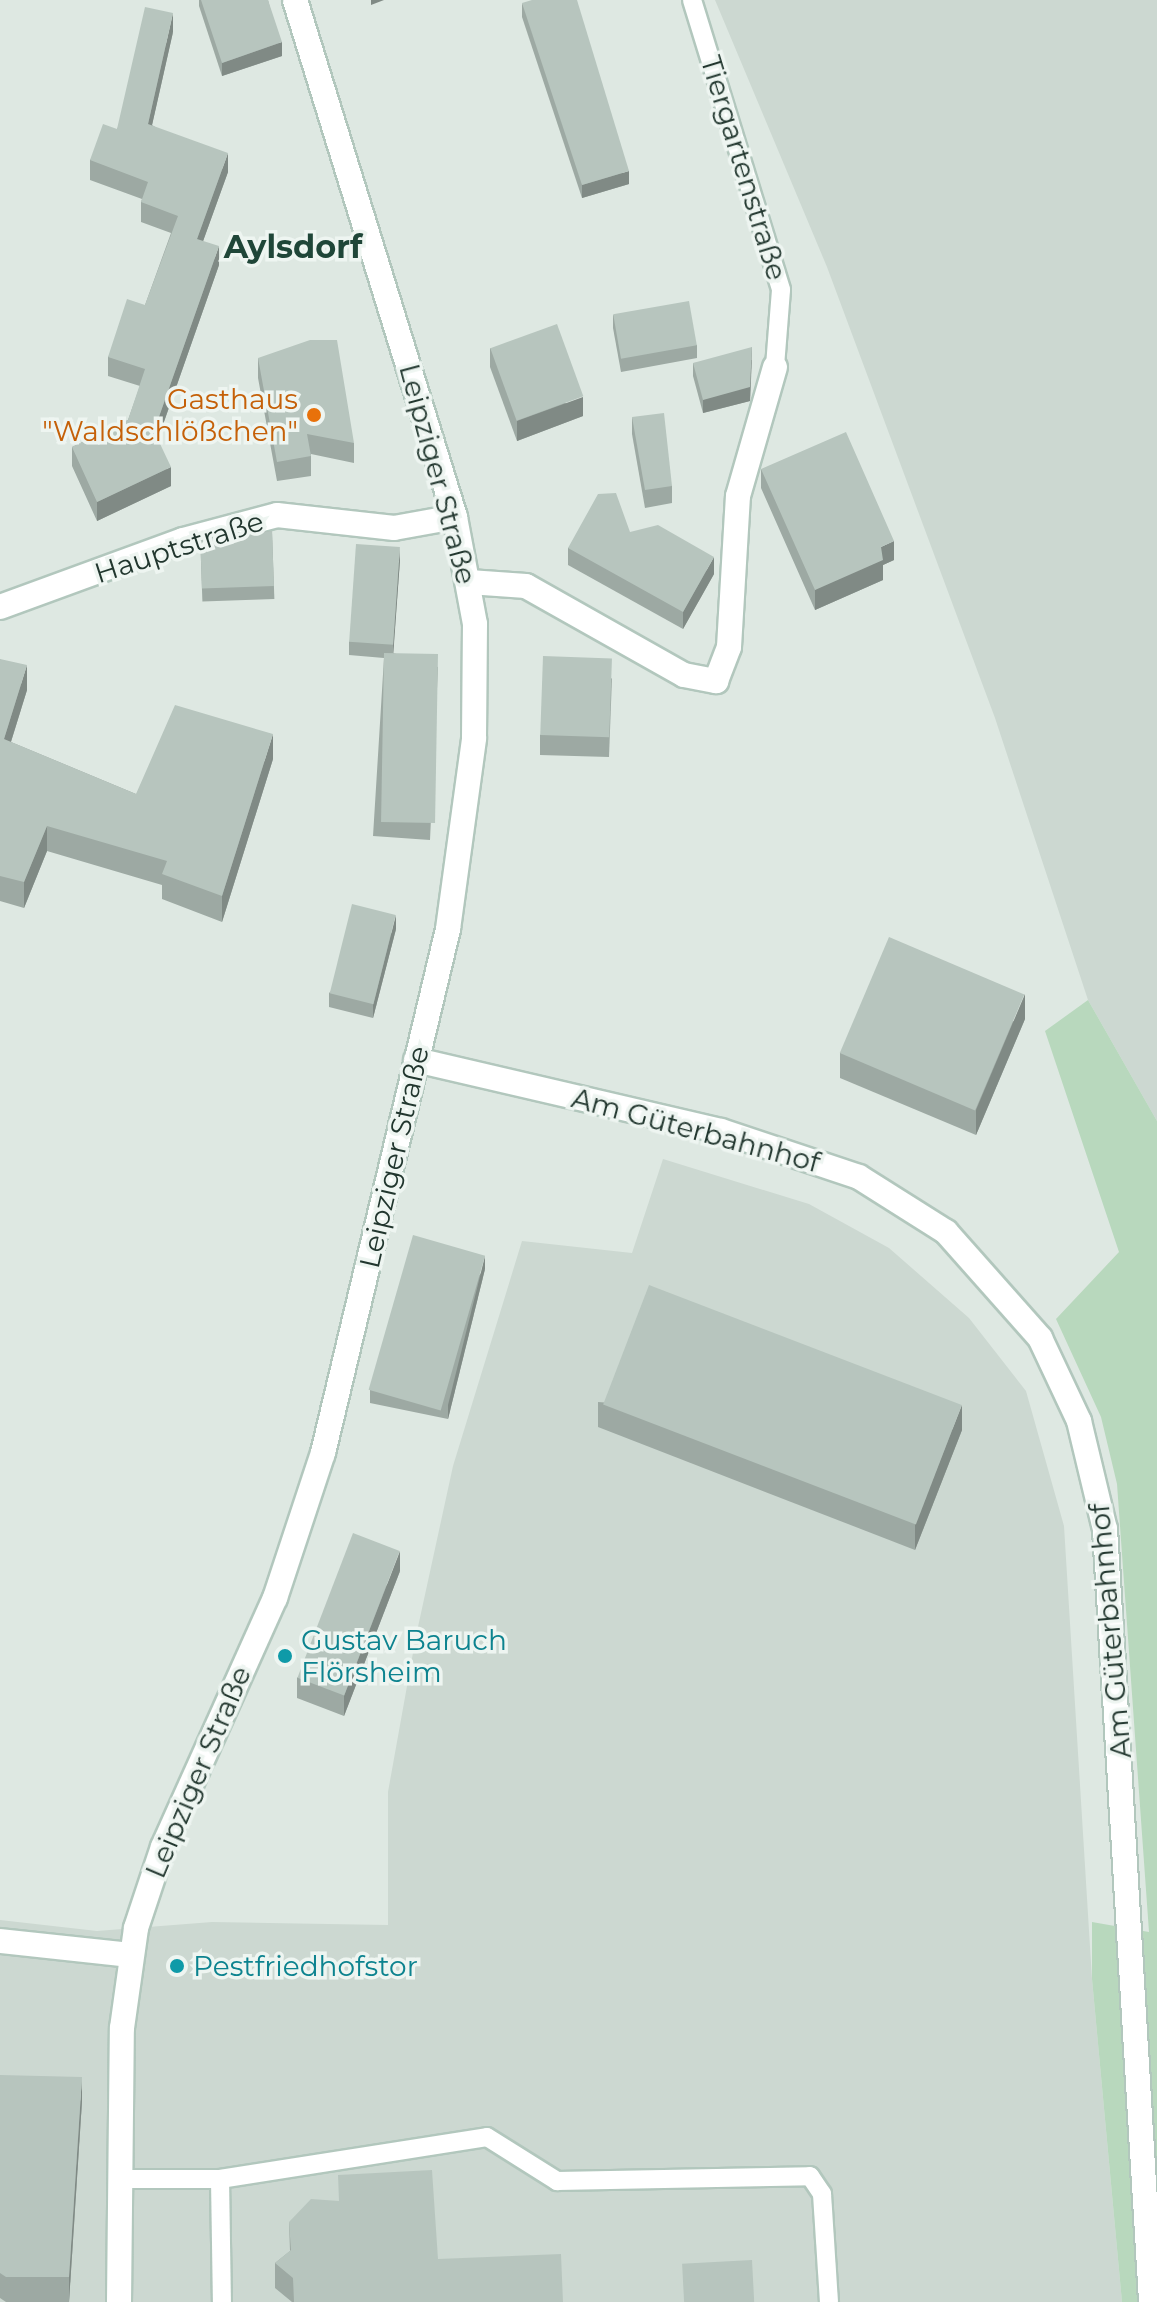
<!DOCTYPE html>
<meta charset="utf-8">
<style>
body{margin:0}
#map{position:relative;width:1157px;height:2302px;overflow:hidden;background:#dee8e2;font-family:Montserrat,sans-serif}
div>[style]{position:absolute}
.built>*{inset:0;background:#ccd8d1}
.green>*{inset:0;background:#b8d8bd}
.roads{filter:drop-shadow(2px 0 #b2c7bd) drop-shadow(-2px 0 #b2c7bd) drop-shadow(0 2px #b2c7bd) drop-shadow(0 -2px #b2c7bd)}
.lane>*{height:18px;margin:-9px;padding:0 9px;transform-origin:9px;border-radius:9px;background:#fff}
.street>*{height:24px;margin:-12px;padding:0 12px;transform-origin:12px;border-radius:12px;background:#fff}
.secondary>*{height:24px;margin:-12px;padding:0 12px;transform-origin:12px;border-radius:12px;background:#fff}
.wall>*{inset:0;background:#9da9a3;transform-origin:0 0}
.shaded-wall>*{inset:0;background:#808a85}
.building>*{inset:0;background:#b7c5be;transform-origin:0 0}
.dots>*{width:22px;height:22px;translate:-50% -50%;box-sizing:border-box;border:4px solid #eef5f1;border-radius:50%}
span{translate:-50% -50%;white-space:nowrap;text-align:center;line-height:1.15;-webkit-text-stroke:7px #eef5f1;paint-order:stroke}
.street-label{font-size:28px;color:#21362e}
.food-label{font-size:28px;color:#c56008}
.right{translate:-100% -50%;text-align:right}
.culture-label{font-size:28px;color:#0d838f}
.left{translate:0 -50%;text-align:left}
.quarter-label{font-size:32px;color:#1f4638;font-weight:700}
</style>
<div id="map">
<div class="built">
<div style="clip-path:polygon(715px 0,1157px 0,1157px 1121px,1088px 1000px,995px 718px,827px 267px)"></div>
<div style="clip-path:polygon(663px 1159px,809px 1204px,889px 1248px,969px 1318px,1026px 1391px,1064px 1526px,1092px 1979px,1122px 2302px,0 2302px,0 1920px,97px 1931px,212px 1922px,388px 1925px,388px 1792px,416px 1636px,453px 1466px,522px 1241px,632px 1253px)"></div>
</div>
<div class="green">
<div style="clip-path:polygon(1088px 1000px,1157px 1121px,1157px 2302px,1122px 2302px,1092px 1979px,1092px 1922px,1149px 1932px,1117px 1484px,1101px 1417px,1056px 1319px,1119px 1252px,1045px 1031px)"></div>
</div>
<div class="roads">
<div class="lane">
<div style="left:692px;top:0;width:303px;rotate:72.9deg"></div>
<div style="left:781px;top:290px;width:77px;rotate:94.5deg"></div>
<div style="left:119px;top:2179px;width:101px"></div>
<div style="left:220px;top:2179px;width:270px;rotate:-8.9deg"></div>
<div style="left:487px;top:2137px;width:83px;rotate:32.2deg"></div>
<div style="left:557px;top:2181px;width:253px;rotate:-1.1deg"></div>
<div style="left:810px;top:2176px;width:22px;rotate:56deg"></div>
<div style="left:822px;top:2194px;width:108px;rotate:86.3deg"></div>
<div style="left:220px;top:2179px;width:123px;rotate:89.1deg"></div>
</div>
<div class="street">
<div style="left:469px;top:582px;width:57px;rotate:4deg"></div>
<div style="left:526px;top:586px;width:181px;rotate:29.4deg"></div>
<div style="left:684px;top:675px;width:33px;rotate:11deg"></div>
<div style="left:716px;top:681px;width:36px;rotate:-69deg"></div>
<div style="left:729px;top:647px;width:151px;rotate:-86.6deg"></div>
<div style="left:738px;top:496px;width:134px;rotate:-74deg"></div>
<div style="left:0;top:607px;width:195px;rotate:-20.1deg"></div>
<div style="left:183px;top:540px;width:97px;rotate:-14.9deg"></div>
<div style="left:277px;top:515px;width:118px;rotate:6.3deg"></div>
<div style="left:394px;top:528px;width:62px;rotate:-10.2deg"></div>
<div style="left:416px;top:1060px;width:313px;rotate:13.1deg"></div>
<div style="left:721px;top:1131px;width:145px;rotate:18.4deg"></div>
<div style="left:859px;top:1177px;width:103px;rotate:32.3deg"></div>
<div style="left:946px;top:1232px;width:142px;rotate:48.4deg"></div>
<div style="left:1040px;top:1338px;width:92px;rotate:64.8deg"></div>
<div style="left:1079px;top:1421px;width:111px;rotate:76.5deg"></div>
<div style="left:1105px;top:1529px;width:774px;rotate:86.59deg"></div>
<div style="left:0;top:1941px;width:131px;rotate:6.1deg"></div>
</div>
<div class="secondary">
<div style="left:119px;top:2302px;width:274px;rotate:-89.4deg"></div>
<div style="left:122px;top:2028px;width:101px;rotate:-82deg"></div>
<div style="left:136px;top:1928px;width:85px;rotate:-71.6deg"></div>
<div style="left:163px;top:1847px;width:273px;rotate:-65.8deg"></div>
<div style="left:275px;top:1598px;width:153px;rotate:-71.7deg"></div>
<div style="left:323px;top:1453px;width:539px;rotate:-76.58deg"></div>
<div style="left:448px;top:929px;width:193px;rotate:-82.2deg"></div>
<div style="left:474px;top:738px;width:114px;rotate:-89.5deg"></div>
<div style="left:475px;top:624px;width:109px;rotate:-100.6deg"></div>
<div style="left:455px;top:517px;width:541px;rotate:-107.2deg"></div>
</div>
</div>
<div class="wall">
<div style="clip-path:polygon(199px 0,268px 0,282px 56px,222px 76px,199px 6px)"></div>
<div style="clip-path:polygon(522px 3px,629px 184px,582px 198px,522px 17px)"></div>
<div style="clip-path:polygon(173px 32px,152px 125px,228px 172px,203px 241px,219px 265px,158px 439px,171px 486px,97px 521px,72px 466px,72px 447px,128px 420px,140px 386px,108px 376px,108px 357px,145px 305px,171px 233px,141px 222px,141px 202px,142px 199px,90px 180px,90px 160px,117px 129px)"></div>
<div style="clip-path:polygon(613px 315px,697px 345px,697px 358px,621px 372px,613px 328px)"></div>
<div style="clip-path:polygon(490px 348px,583px 416px,517px 441px,490px 367px)"></div>
<div style="clip-path:polygon(258px 358px,354px 443px,354px 463px,311px 454px,311px 476px,277px 481px,258px 378px)"></div>
<div style="clip-path:polygon(752px 360px,750px 401px,703px 413px,693px 376px,693px 363px)"></div>
<div style="clip-path:polygon(632px 417px,672px 486px,672px 503px,645px 508px,632px 434px)"></div>
<div style="clip-path:polygon(761px 469px,894px 560px,883px 565px,883px 580px,815px 610px,761px 488px)"></div>
<div style="left:272px;top:531px;width:68px;height:72px;rotate:88deg"></div>
<div style="clip-path:polygon(630px 532px,714px 574px,683px 629px,568px 565px,568px 548px)"></div>
<div style="clip-path:polygon(400px 560px,393px 653px,438px 667px,430px 840px,373px 836px,384px 658px,349px 655px,349px 642px)"></div>
<div style="clip-path:polygon(0 659px,27px 690px,11px 742px,136px 794px,273px 759px,222px 922px,162px 899px,162px 885px,47px 851px,24px 908px,0 901px)"></div>
<div style="clip-path:polygon(612px 678px,609px 757px,540px 755px,540px 735px)"></div>
<div style="clip-path:polygon(396px 929px,373px 1018px,329px 1007px,329px 993px)"></div>
<div style="clip-path:polygon(1025px 1019px,976px 1135px,840px 1078px,840px 1053px)"></div>
<div style="clip-path:polygon(485px 1269px,448px 1419px,370px 1403px,370px 1390px)"></div>
<div style="clip-path:polygon(598px 1402px,962px 1430px,915px 1550px,598px 1427px)"></div>
<div style="clip-path:polygon(400px 1571px,344px 1716px,297px 1698px,297px 1678px)"></div>
<div style="clip-path:polygon(0 2075px,82px 2101px,69px 2302px,6px 2302px,0 2298px)"></div>
<div style="clip-path:polygon(289px 2222px,438px 2259px,563px 2302px,292px 2302px,275px 2288px,275px 2263px,290px 2251px)"></div>
</div>
<div class="shaded-wall">
<div style="clip-path:polygon(371px 0,384px 0,371px 5px)"></div>
<div style="clip-path:polygon(173px 13px,173px 32px,148px 143px,148px 124px)"></div>
<div style="clip-path:polygon(282px 42px,282px 56px,222px 76px,222px 63px)"></div>
<div style="clip-path:polygon(228px 153px,228px 172px,197px 258px,197px 239px)"></div>
<div style="clip-path:polygon(629px 171px,629px 184px,582px 198px,582px 185px)"></div>
<div style="clip-path:polygon(219px 246px,219px 265px,154px 450px,154px 431px)"></div>
<div style="clip-path:polygon(752px 347px,750px 401px,703px 413px,703px 400px)"></div>
<div style="clip-path:polygon(583px 397px,583px 416px,517px 441px,517px 421px)"></div>
<div style="clip-path:polygon(171px 467px,171px 486px,97px 521px,97px 502px)"></div>
<div style="clip-path:polygon(894px 541px,894px 560px,883px 565px,883px 580px,815px 610px,815px 590px,881px 547px)"></div>
<div style="clip-path:polygon(400px 547px,400px 560px,393px 658px,393px 645px)"></div>
<div style="clip-path:polygon(714px 557px,714px 574px,683px 629px,683px 612px)"></div>
<div style="clip-path:polygon(27px 665px,27px 690px,4px 764px,4px 739px)"></div>
<div style="clip-path:polygon(273px 734px,273px 759px,222px 922px,222px 896px)"></div>
<div style="clip-path:polygon(47px 826px,47px 851px,24px 908px,24px 882px)"></div>
<div style="clip-path:polygon(396px 915px,396px 929px,373px 1018px,373px 1005px)"></div>
<div style="clip-path:polygon(1025px 994px,1025px 1019px,976px 1135px,976px 1110px)"></div>
<div style="clip-path:polygon(485px 1256px,485px 1269px,448px 1419px,448px 1405px)"></div>
<div style="clip-path:polygon(962px 1405px,962px 1430px,915px 1550px,915px 1524px)"></div>
<div style="clip-path:polygon(400px 1551px,400px 1571px,344px 1716px,344px 1696px)"></div>
<div style="clip-path:polygon(82px 2077px,82px 2101px,69px 2302px,69px 2277px)"></div>
</div>
<div class="building">
<div style="clip-path:polygon(201px 0,268px 0,282px 42px,222px 63px)"></div>
<div style="clip-path:polygon(532px 0,577px 0,629px 171px,582px 185px,522px 3px)"></div>
<div style="clip-path:polygon(145px 7px,173px 13px,148px 124px,228px 153px,197px 239px,219px 246px,154px 431px,171px 467px,97px 502px,72px 447px,128px 420px,145px 369px,108px 357px,127px 299px,145px 305px,178px 216px,141px 202px,148px 182px,90px 160px,103px 124px,117px 129px)"></div>
<div style="left:689px;top:301px;width:45px;height:77px;rotate:80deg"></div>
<div style="left:557px;top:324px;width:77px;height:71px;rotate:70deg"></div>
<div style="clip-path:polygon(310px 340px,337px 340px,354px 443px,307px 434px,311px 456px,277px 462px,258px 358px)"></div>
<div style="clip-path:polygon(752px 347px,750px 387px,703px 400px,693px 363px)"></div>
<div style="clip-path:polygon(664px 413px,672px 486px,645px 490px,632px 417px)"></div>
<div style="clip-path:polygon(846px 432px,894px 541px,881px 547px,883px 560px,815px 590px,761px 469px)"></div>
<div style="clip-path:polygon(616px 493px,630px 532px,658px 525px,714px 557px,683px 612px,568px 548px,598px 494px)"></div>
<div style="left:272px;top:531px;width:55px;height:72px;rotate:88deg"></div>
<div style="left:356px;top:544px;width:44px;height:98px;rotate:4deg"></div>
<div style="left:384px;top:653px;width:54px;height:169px;rotate:1deg"></div>
<div style="left:543px;top:656px;width:69px;height:79px;rotate:2deg"></div>
<div style="clip-path:polygon(0 659px,27px 665px,4px 739px,136px 794px,175px 705px,273px 734px,222px 896px,162px 874px,167px 861px,47px 826px,24px 882px,0 876px)"></div>
<div style="left:352px;top:904px;width:45px;height:92px;rotate:14deg"></div>
<div style="left:889px;top:937px;width:147px;height:126px;rotate:23deg"></div>
<div style="left:413px;top:1235px;width:75px;height:161px;rotate:16deg"></div>
<div style="left:649px;top:1285px;width:335px;height:128px;rotate:21deg"></div>
<div style="left:353px;top:1533px;width:50px;height:155px;rotate:21deg"></div>
<div style="clip-path:polygon(0 2075px,82px 2077px,69px 2277px,6px 2277px,0 2273px)"></div>
<div style="clip-path:polygon(432px 2170px,438px 2259px,561px 2254px,563px 2302px,294px 2302px,293px 2278px,275px 2263px,291px 2250px,289px 2222px,311px 2199px,339px 2201px,338px 2175px)"></div>
<div style="left:752px;top:2260px;width:42px;height:70px;rotate:87deg"></div>
</div>
<div class="dots">
<div style="left:314px;top:415px;background:#e8710a"></div>
<div style="left:285px;top:1656px;background:#0f9aa8"></div>
<div style="left:177px;top:1966px;background:#0f9aa8"></div>
</div>
<div class="street-label">
<span style="left:744px;top:168px;rotate:73deg">Tiergartenstraße</span>
<span style="left:438px;top:474px;rotate:75deg">Leipziger Straße</span>
<span style="left:179px;top:547px;rotate:-18deg">Hauptstraße</span>
<span style="left:696px;top:1130px;rotate:15deg">Am Güterbahnhof</span>
<span style="left:394px;top:1157px;rotate:-77deg">Leipziger Straße</span>
<span style="left:1110px;top:1631px;rotate:-95deg">Am Güterbahnhof</span>
<span style="left:198px;top:1772px;rotate:-67deg">Leipziger Straße</span>
</div>
<div class="food-label">
<span class="right" style="left:298px;top:415px">Gasthaus<br>"Waldschlößchen"</span>
</div>
<div class="culture-label">
<span class="left" style="left:301px;top:1656px">Gustav Baruch<br>Flörsheim</span>
<span class="left" style="left:193px;top:1966px">Pestfriedhofstor</span>
</div>
<div class="quarter-label">
<span style="left:293px;top:247px">Aylsdorf</span>
</div>
</div>
